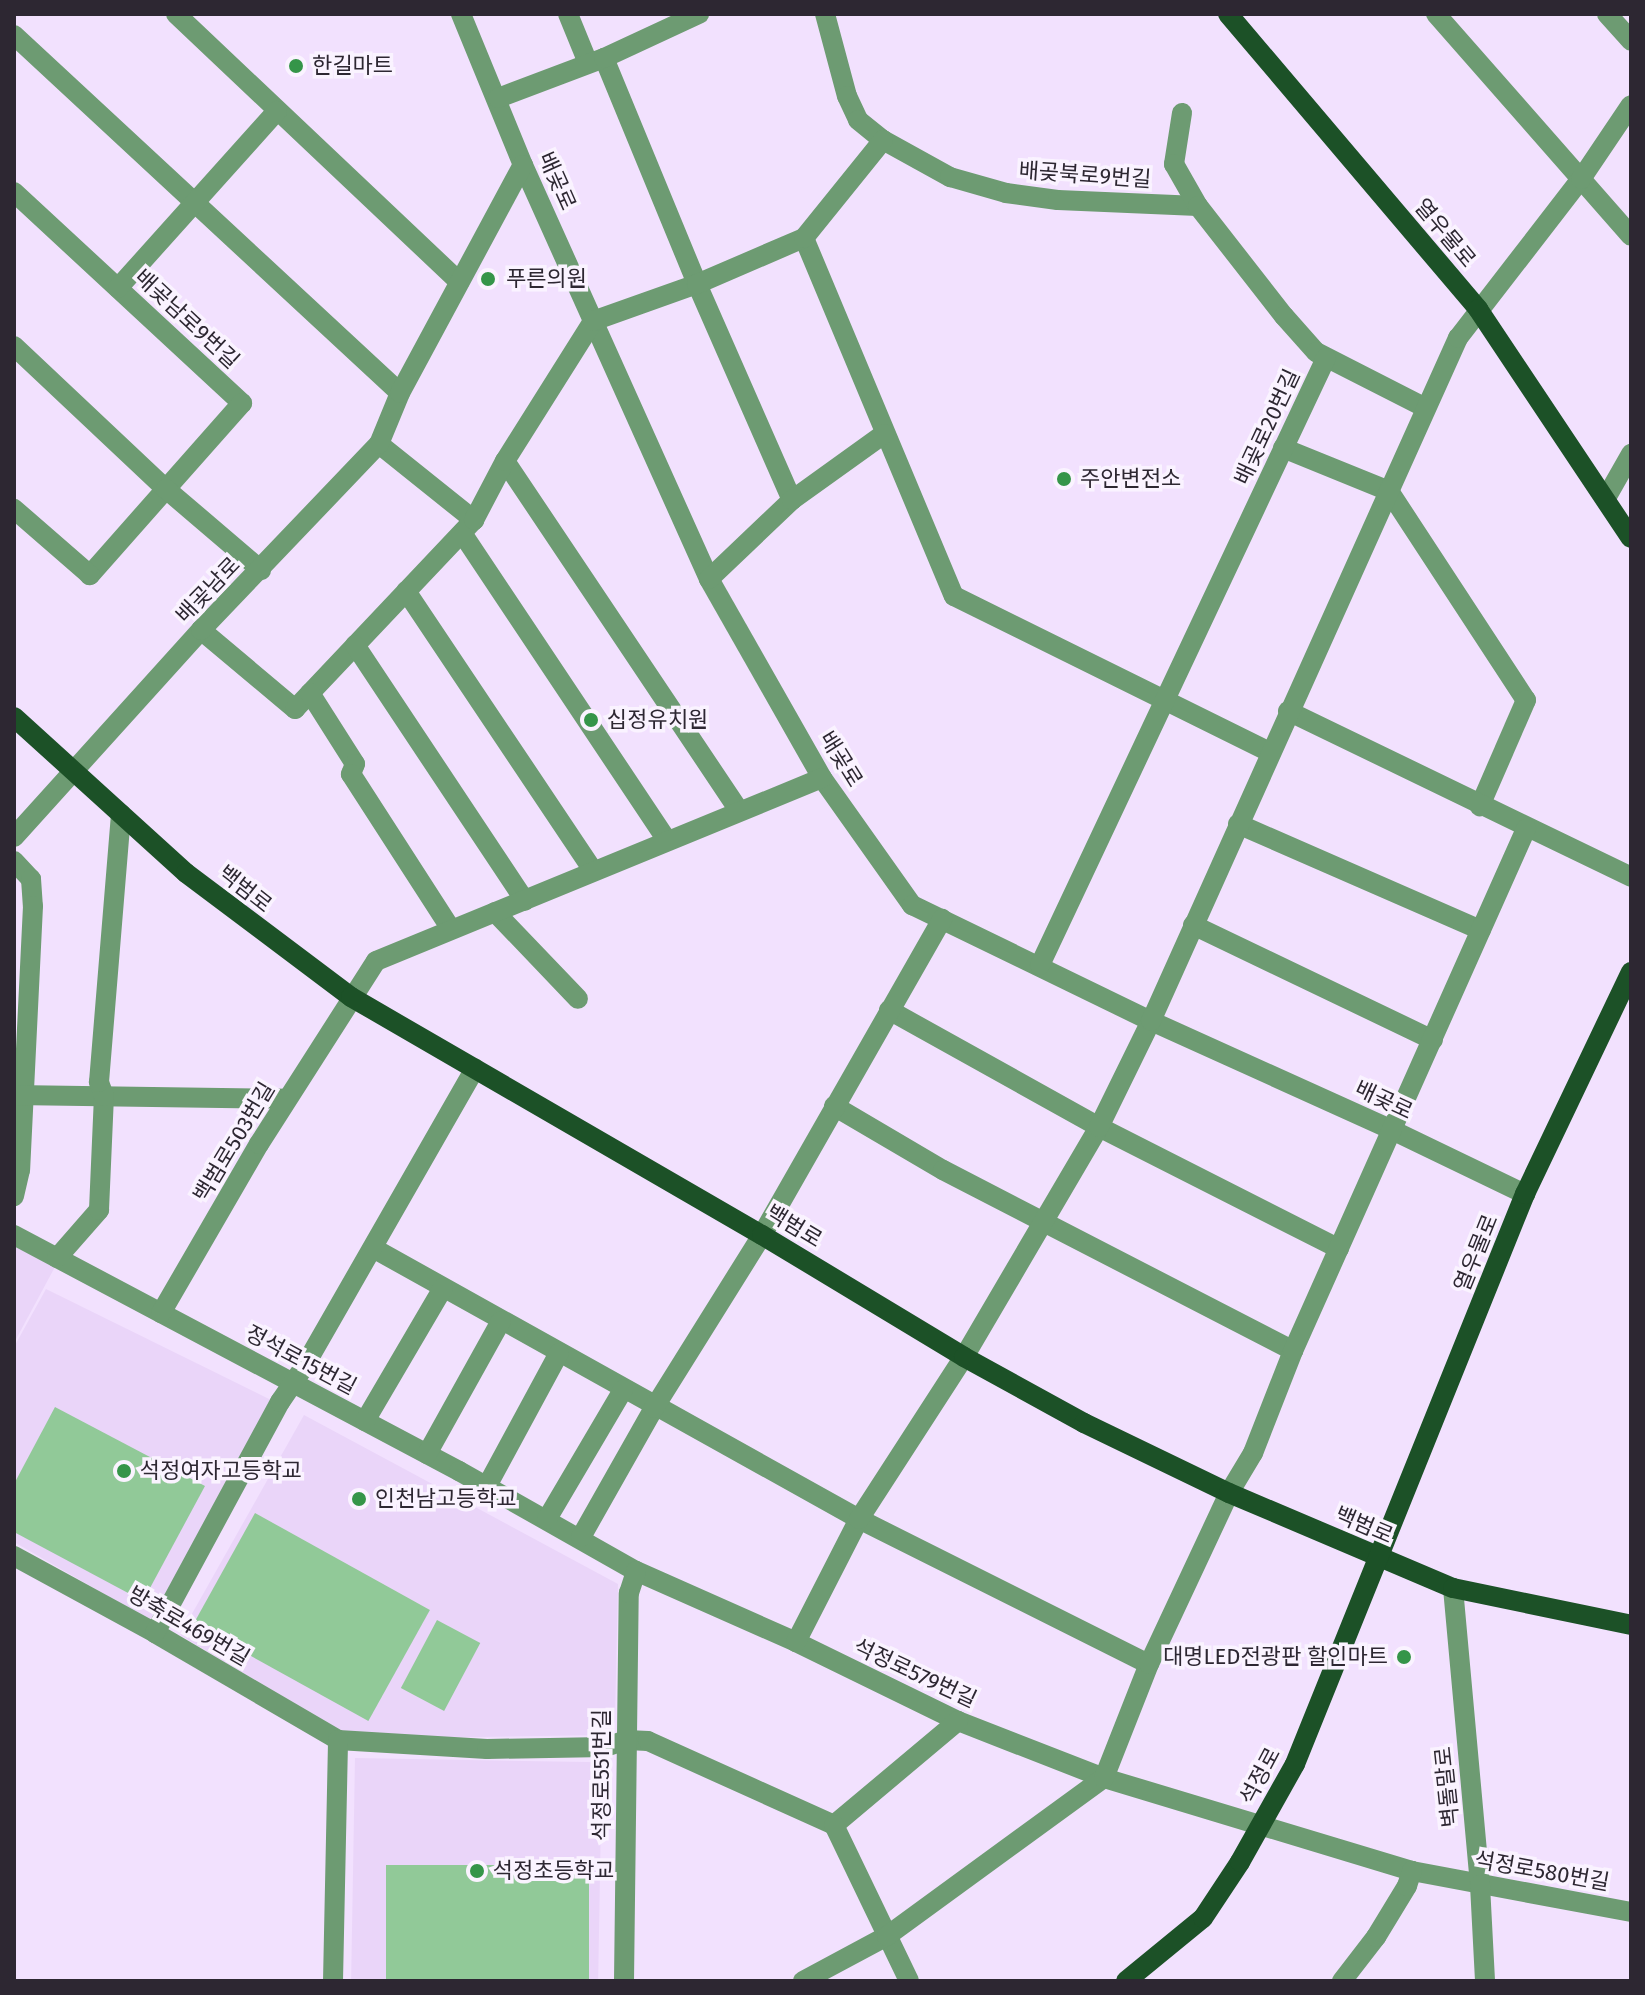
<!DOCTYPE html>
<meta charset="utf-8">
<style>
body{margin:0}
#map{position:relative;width:1645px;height:1995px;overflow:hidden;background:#f2e1fe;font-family:"Fira Sans","Noto Sans KR",sans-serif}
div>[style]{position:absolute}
.built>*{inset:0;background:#ead5f9;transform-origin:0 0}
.green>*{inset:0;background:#91c998;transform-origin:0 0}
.minor>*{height:20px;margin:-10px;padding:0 10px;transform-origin:10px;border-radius:10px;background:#6d9b72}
.major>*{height:20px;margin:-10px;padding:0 10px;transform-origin:10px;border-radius:10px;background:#1c5127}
.dots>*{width:22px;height:22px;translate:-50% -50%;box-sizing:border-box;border:4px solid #faf3ff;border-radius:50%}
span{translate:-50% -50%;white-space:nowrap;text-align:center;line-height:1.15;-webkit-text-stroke:7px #faf3ff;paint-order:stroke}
.poi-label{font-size:22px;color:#2d2732}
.left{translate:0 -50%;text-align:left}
.right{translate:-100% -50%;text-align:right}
.street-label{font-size:22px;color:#2d2732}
.frame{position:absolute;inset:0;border:16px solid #2d2732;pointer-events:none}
</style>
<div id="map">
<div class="built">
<div style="clip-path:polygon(14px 1242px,56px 1265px,14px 1343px)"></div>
<div style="clip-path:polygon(46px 1289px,271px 1400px,153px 1622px,14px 1542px,14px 1347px)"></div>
<div style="clip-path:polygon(304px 1415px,618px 1584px,615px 1722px,605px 1735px,354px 1739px,180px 1635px)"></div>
<div style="left:355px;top:1758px;width:247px;height:223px;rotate:1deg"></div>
</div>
<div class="green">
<div style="clip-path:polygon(55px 1407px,205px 1486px,143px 1601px,14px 1532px,14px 1484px)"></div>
<div style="left:255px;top:1513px;width:200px;height:127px;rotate:29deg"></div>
<div style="left:437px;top:1620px;width:49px;height:77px;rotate:28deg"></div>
<div style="left:589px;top:1865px;width:116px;height:203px;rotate:90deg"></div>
</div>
<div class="minor">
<div style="left:176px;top:14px;width:390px;rotate:43.4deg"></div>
<div style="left:461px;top:14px;width:163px;rotate:67.7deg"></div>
<div style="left:523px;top:165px;width:454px;rotate:65.8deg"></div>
<div style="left:709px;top:579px;width:229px;rotate:60.4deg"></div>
<div style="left:822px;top:778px;width:156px;rotate:54.7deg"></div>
<div style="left:912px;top:905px;width:266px;rotate:25.9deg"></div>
<div style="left:1151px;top:1021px;width:265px;rotate:24.3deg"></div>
<div style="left:1392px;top:1130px;width:148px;rotate:25.7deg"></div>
<div style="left:568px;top:14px;width:53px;rotate:67.8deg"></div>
<div style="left:825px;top:14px;width:85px;rotate:75deg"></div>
<div style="left:847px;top:96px;width:26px;rotate:65deg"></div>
<div style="left:858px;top:120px;width:32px;rotate:39deg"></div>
<div style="left:883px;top:140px;width:77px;rotate:28.9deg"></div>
<div style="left:950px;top:177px;width:58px;rotate:15.9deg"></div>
<div style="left:1006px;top:193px;width:52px;rotate:7.7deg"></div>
<div style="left:1058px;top:200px;width:140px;rotate:2.5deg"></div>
<div style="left:1436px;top:14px;width:295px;rotate:48.7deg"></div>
<div style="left:1607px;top:14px;width:36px;rotate:48deg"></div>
<div style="left:14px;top:35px;width:526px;rotate:42.84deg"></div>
<div style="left:604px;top:58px;width:244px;rotate:67.6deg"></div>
<div style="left:697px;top:284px;width:236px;rotate:66.3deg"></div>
<div style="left:498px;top:98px;width:113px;rotate:-20.7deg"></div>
<div style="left:604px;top:58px;width:105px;rotate:-24.9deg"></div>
<div style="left:1182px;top:113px;width:52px;rotate:98.9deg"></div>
<div style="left:1174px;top:164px;width:48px;rotate:60.3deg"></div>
<div style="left:1198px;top:206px;width:140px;rotate:52deg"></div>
<div style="left:1284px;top:316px;width:48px;rotate:48.4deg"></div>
<div style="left:1316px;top:352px;width:123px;rotate:27deg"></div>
<div style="left:14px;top:192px;width:311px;rotate:42.8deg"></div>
<div style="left:242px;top:403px;width:230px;rotate:131.5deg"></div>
<div style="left:90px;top:575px;width:101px;rotate:-139deg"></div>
<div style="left:804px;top:238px;width:388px;rotate:67.3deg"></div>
<div style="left:954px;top:596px;width:352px;rotate:26.3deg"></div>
<div style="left:118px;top:288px;width:238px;rotate:-48.1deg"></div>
<div style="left:14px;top:346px;width:209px;rotate:43.3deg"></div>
<div style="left:166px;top:489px;width:125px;rotate:40.5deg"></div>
<div style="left:379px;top:444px;width:122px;rotate:38.7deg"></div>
<div style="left:1283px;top:448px;width:114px;rotate:22.1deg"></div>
<div style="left:1389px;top:491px;width:250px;rotate:56.8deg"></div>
<div style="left:1526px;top:700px;width:116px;rotate:113.5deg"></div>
<div style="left:505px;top:461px;width:421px;rotate:56.2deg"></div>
<div style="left:1606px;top:498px;width:51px;rotate:-60.4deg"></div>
<div style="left:462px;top:533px;width:369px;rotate:56.3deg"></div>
<div style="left:709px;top:579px;width:115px;rotate:-43.6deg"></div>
<div style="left:792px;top:500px;width:113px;rotate:-35.7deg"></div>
<div style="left:406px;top:591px;width:336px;rotate:56.2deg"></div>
<div style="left:201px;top:630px;width:123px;rotate:40deg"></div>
<div style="left:295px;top:709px;width:260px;rotate:-46.6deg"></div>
<div style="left:474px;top:520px;width:67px;rotate:-62.3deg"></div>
<div style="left:505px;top:461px;width:165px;rotate:-57.8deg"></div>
<div style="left:593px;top:321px;width:110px;rotate:-19.6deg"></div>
<div style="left:697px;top:284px;width:116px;rotate:-23.3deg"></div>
<div style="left:804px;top:238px;width:126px;rotate:-51.1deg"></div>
<div style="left:355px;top:645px;width:307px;rotate:56.4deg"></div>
<div style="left:310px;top:693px;width:84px;rotate:57.6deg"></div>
<div style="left:355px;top:764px;width:11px;rotate:112deg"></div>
<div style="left:351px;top:774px;width:184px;rotate:57.2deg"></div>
<div style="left:1288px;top:711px;width:381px;rotate:25.8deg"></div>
<div style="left:1238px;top:824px;width:265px;rotate:23.6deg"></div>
<div style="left:14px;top:837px;width:279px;rotate:-47.9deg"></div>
<div style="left:201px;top:630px;width:257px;rotate:-46.3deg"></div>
<div style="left:379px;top:444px;width:55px;rotate:-67.6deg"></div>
<div style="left:400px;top:393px;width:259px;rotate:-61.7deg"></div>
<div style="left:14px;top:861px;width:25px;rotate:47deg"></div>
<div style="left:31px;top:879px;width:27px;rotate:86deg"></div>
<div style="left:33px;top:906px;width:264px;rotate:92.8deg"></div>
<div style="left:20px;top:1170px;width:27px;rotate:103deg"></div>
<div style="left:495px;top:912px;width:120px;rotate:46.3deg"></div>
<div style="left:1193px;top:925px;width:266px;rotate:25.6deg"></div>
<div style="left:1040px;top:965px;width:671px;rotate:-64.77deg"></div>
<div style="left:889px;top:1010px;width:240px;rotate:29.1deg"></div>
<div style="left:1099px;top:1127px;width:269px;rotate:26.9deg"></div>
<div style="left:14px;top:1095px;width:273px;rotate:0.8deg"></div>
<div style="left:834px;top:1106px;width:126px;rotate:30.4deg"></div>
<div style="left:943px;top:1170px;width:394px;rotate:27.3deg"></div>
<div style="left:14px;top:1235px;width:504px;rotate:27.94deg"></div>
<div style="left:459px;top:1471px;width:203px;rotate:29.5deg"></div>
<div style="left:636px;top:1571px;width:175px;rotate:23.9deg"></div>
<div style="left:796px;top:1642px;width:180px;rotate:26deg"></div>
<div style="left:958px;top:1721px;width:157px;rotate:21.3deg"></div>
<div style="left:1104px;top:1778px;width:322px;rotate:16.8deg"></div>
<div style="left:1412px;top:1871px;width:223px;rotate:10.6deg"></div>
<div style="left:373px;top:1248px;width:556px;rotate:29.14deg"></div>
<div style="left:859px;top:1519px;width:324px;rotate:26.6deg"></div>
<div style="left:57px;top:1258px;width:64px;rotate:-48.8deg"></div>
<div style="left:99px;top:1210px;width:114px;rotate:-87.5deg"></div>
<div style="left:104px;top:1096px;width:15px;rotate:-110deg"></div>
<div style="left:99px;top:1082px;width:269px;rotate:-85.3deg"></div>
<div style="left:161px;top:1313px;width:195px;rotate:-59.9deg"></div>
<div style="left:259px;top:1144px;width:217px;rotate:-57.4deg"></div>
<div style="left:376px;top:961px;width:482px;rotate:-22.3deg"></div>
<div style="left:365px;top:1421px;width:154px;rotate:-59.6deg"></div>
<div style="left:427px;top:1454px;width:152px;rotate:-60.9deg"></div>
<div style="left:487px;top:1486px;width:151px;rotate:-61.6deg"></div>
<div style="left:547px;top:1519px;width:150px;rotate:-59.5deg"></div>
<div style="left:581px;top:1537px;width:148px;rotate:-60.5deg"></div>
<div style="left:654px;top:1408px;width:204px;rotate:-58deg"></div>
<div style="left:762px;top:1235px;width:364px;rotate:-60.3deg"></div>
<div style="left:14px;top:1556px;width:161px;rotate:28.6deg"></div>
<div style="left:155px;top:1633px;width:212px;rotate:30.3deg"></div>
<div style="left:338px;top:1740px;width:149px;rotate:3.5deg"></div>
<div style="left:487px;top:1749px;width:118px;rotate:-1deg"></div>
<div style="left:605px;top:1747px;width:23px;rotate:-18deg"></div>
<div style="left:627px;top:1740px;width:21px;rotate:3deg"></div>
<div style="left:648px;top:1741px;width:204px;rotate:24.3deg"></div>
<div style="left:834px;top:1825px;width:162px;rotate:-40deg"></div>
<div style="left:1453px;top:1588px;width:298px;rotate:84.8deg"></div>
<div style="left:1480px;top:1885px;width:96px;rotate:87deg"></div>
<div style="left:155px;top:1633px;width:263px;rotate:-61.6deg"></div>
<div style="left:280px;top:1402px;width:42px;rotate:-55.6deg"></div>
<div style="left:304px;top:1367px;width:344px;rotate:-60.2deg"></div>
<div style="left:796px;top:1642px;width:138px;rotate:-62.9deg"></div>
<div style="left:859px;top:1519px;width:193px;rotate:-57.1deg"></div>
<div style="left:964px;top:1357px;width:267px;rotate:-59.6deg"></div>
<div style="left:1099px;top:1127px;width:118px;rotate:-63.9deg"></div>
<div style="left:1151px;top:1021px;width:749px;rotate:-65.8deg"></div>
<div style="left:1458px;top:338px;width:201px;rotate:-52.3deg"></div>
<div style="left:1581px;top:179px;width:89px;rotate:-56deg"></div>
<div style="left:834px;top:1825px;width:173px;rotate:64.3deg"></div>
<div style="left:333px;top:1981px;width:241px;rotate:-88.8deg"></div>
<div style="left:624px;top:1981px;width:388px;rotate:-89.3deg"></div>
<div style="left:629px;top:1593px;width:23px;rotate:-72deg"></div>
<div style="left:803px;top:1981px;width:95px;rotate:-28.2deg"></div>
<div style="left:887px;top:1936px;width:268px;rotate:-36.1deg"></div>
<div style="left:1104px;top:1778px;width:123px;rotate:-68.5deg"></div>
<div style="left:1149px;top:1664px;width:189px;rotate:-64.9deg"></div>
<div style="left:1229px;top:1493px;width:47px;rotate:-59deg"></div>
<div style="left:1253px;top:1453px;width:110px;rotate:-68.6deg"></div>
<div style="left:1293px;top:1351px;width:572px;rotate:-65.95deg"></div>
<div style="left:1342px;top:1981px;width:56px;rotate:-52.3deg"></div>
<div style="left:1376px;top:1937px;width:60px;rotate:-58.7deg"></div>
<div style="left:1407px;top:1886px;width:16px;rotate:-72deg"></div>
</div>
<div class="major">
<div style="left:1228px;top:14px;width:387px;rotate:49.7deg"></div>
<div style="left:1478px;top:309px;width:275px;rotate:56.3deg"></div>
<div style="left:14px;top:717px;width:232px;rotate:42.2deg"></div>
<div style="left:186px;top:873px;width:206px;rotate:36.9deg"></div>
<div style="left:351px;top:997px;width:475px;rotate:30.1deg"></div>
<div style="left:762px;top:1235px;width:236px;rotate:31.1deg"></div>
<div style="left:964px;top:1357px;width:137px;rotate:28.8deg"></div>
<div style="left:1084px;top:1423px;width:161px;rotate:25.8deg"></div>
<div style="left:1229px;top:1493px;width:243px;rotate:23deg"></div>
<div style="left:1453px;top:1588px;width:182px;rotate:11.7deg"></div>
<div style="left:1126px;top:1981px;width:99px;rotate:-39.3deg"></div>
<div style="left:1203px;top:1918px;width:67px;rotate:-56.5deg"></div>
<div style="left:1240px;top:1862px;width:112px;rotate:-60.7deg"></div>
<div style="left:1295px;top:1764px;width:615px;rotate:-68.03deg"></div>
<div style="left:1525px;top:1194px;width:246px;rotate:-64.5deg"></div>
</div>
<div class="dots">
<div style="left:296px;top:66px;background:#359549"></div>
<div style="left:488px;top:279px;background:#359549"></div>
<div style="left:1064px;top:479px;background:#359549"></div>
<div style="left:591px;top:720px;background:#359549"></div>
<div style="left:124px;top:1471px;background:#359549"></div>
<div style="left:359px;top:1499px;background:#359549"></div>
<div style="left:1404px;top:1657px;background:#359549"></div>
<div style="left:477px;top:1871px;background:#359549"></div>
</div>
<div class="poi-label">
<span class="left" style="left:312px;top:66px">한길마트</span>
<span class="left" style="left:506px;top:279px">푸른의원</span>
<span class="left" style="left:1080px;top:479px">주안변전소</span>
<span class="left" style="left:607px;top:720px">십정유치원</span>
<span class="left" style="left:140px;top:1471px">석정여자고등학교</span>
<span class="left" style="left:375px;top:1499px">인천남고등학교</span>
<span class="right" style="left:1388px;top:1657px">대명LED전광판 할인마트</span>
<span class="left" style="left:493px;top:1871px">석정초등학교</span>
</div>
<div class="street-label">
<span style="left:1085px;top:175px;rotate:4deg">배곶북로9번길</span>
<span style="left:557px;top:181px;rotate:66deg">배곶로</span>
<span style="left:1445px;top:233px;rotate:50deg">열우물로</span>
<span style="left:187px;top:319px;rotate:43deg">배곶남로9번길</span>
<span style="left:1267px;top:427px;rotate:-65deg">배곶로20번길</span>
<span style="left:208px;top:590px;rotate:-46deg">배곶남로</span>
<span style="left:841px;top:759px;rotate:58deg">배곶로</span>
<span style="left:245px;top:889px;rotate:38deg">백범로</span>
<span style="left:1384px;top:1100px;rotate:25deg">배곶로</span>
<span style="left:234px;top:1142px;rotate:-59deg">백범로503번길</span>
<span style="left:794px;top:1226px;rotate:31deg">백범로</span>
<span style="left:1476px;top:1253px;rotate:-68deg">열우물로</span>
<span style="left:301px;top:1360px;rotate:28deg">정석로15번길</span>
<span style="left:1364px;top:1525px;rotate:23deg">백범로</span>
<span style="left:189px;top:1626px;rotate:30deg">방축로469번길</span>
<span style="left:915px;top:1673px;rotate:25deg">석정로579번길</span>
<span style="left:602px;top:1775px;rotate:-90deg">석정로551번길</span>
<span style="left:1260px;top:1776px;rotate:-62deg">석정로</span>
<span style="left:1447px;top:1787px;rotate:-96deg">벽돌말로</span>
<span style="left:1542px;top:1871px;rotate:10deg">석정로580번길</span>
</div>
<div class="frame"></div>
</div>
